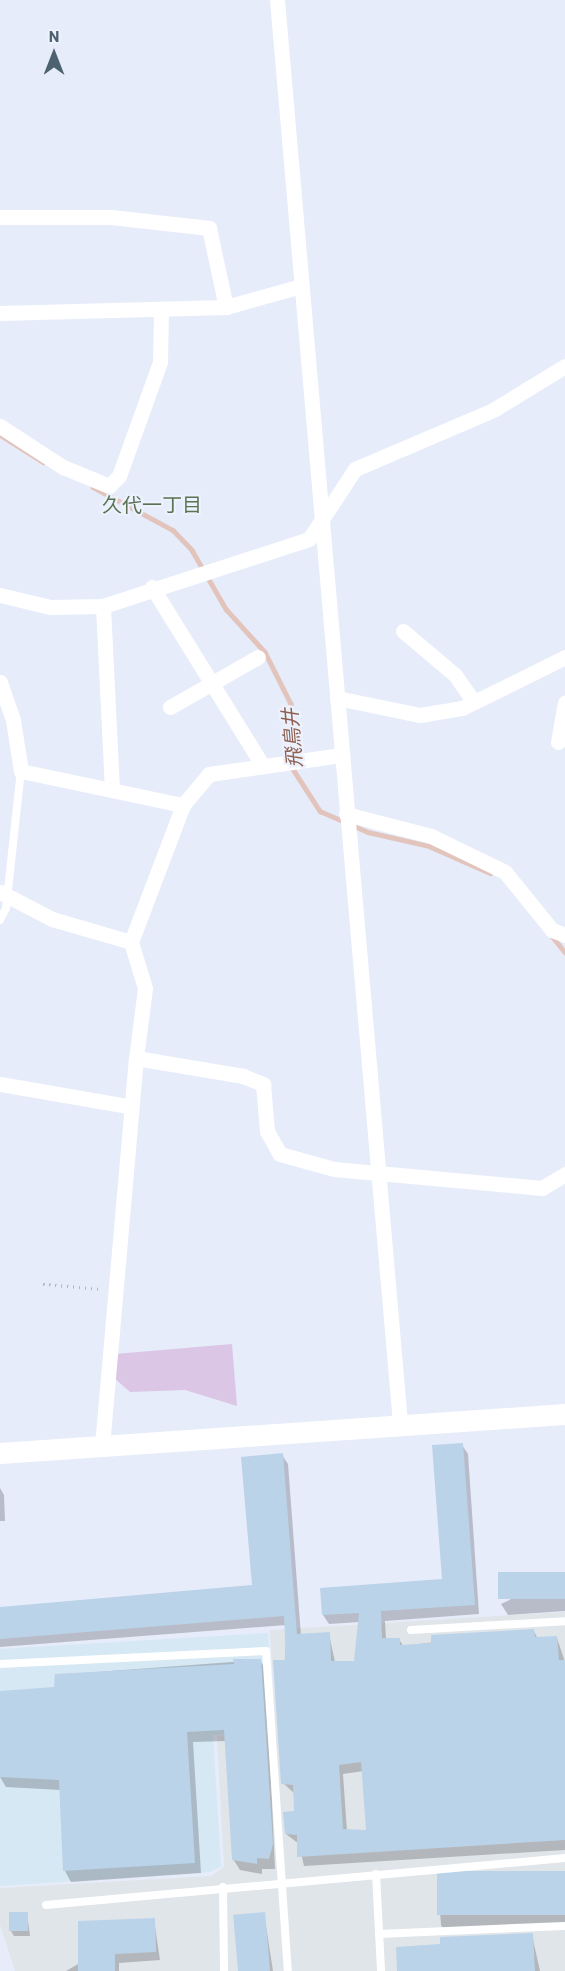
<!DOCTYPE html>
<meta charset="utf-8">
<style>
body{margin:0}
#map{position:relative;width:565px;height:1971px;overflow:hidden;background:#e6ecfa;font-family:Barlow,"Noto Sans JP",sans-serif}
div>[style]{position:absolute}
.commercial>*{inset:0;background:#d5e8f4}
.industrial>*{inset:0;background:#e0e5ea}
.green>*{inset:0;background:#dbc6e6}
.shadow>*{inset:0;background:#0003}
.stream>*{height:4.5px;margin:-2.25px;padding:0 2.25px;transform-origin:2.25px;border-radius:2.25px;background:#e2c4bd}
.building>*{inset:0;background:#bbd3e8;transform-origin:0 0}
.path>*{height:3px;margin-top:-1.5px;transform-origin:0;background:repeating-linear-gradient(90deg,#a4bcd1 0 1.5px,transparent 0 6px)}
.lane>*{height:8px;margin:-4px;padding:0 4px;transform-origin:4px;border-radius:4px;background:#fff}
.street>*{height:15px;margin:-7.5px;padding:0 7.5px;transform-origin:7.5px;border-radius:7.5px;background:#fff}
.secondary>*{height:21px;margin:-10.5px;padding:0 10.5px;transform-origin:10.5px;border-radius:10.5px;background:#fff}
span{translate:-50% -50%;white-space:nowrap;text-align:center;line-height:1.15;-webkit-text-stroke:4.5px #ecf2fd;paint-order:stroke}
.neighbourhood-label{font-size:20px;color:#5c7254}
.water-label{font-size:20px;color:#8f5f50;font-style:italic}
.north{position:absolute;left:24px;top:24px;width:60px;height:60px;-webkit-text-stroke:4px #ecf2fd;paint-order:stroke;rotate:0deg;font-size:16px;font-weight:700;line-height:24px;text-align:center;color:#4d6271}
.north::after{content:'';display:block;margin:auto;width:21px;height:27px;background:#4d6271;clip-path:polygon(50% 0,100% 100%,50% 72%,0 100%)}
</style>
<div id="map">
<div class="commercial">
<div style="clip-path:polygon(268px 1633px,275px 1731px,213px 1735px,221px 1866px,210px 1872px,0 1886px,0 1649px)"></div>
</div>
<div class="industrial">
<div style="clip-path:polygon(565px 1612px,565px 1971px,15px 1971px,0 1925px,0 1888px,211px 1876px,224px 1867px,217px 1736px,276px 1733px,270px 1630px)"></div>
</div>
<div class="green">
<div style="clip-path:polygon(232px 1344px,237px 1406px,185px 1390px,130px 1392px,113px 1377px,115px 1354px)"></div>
</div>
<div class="shadow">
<div style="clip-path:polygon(evenodd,462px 1445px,468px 1454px,479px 1614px,385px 1621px,386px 1639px,399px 1639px,403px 1646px,533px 1630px,538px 1639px,557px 1638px,565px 1662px,565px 1850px,304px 1866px,299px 1844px,286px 1834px,295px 1813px,295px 1794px,283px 1783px,286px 1625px,0 1647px,0 1609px,253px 1587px,282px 1455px,288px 1464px,301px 1636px,329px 1634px,335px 1662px,355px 1662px,360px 1622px,329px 1624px,323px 1615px,443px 1581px,462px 1445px,364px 1771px,368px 1832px,347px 1831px,343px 1774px,364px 1771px)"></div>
<div style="clip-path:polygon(0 1488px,4px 1495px,5px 1521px,0 1521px)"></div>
<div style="clip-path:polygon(565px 1573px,565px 1611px,508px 1615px,501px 1604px)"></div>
<div style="clip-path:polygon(260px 1660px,266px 1671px,275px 1869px,262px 1869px,262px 1874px,240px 1870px,233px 1859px,226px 1741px,193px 1742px,201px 1873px,71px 1882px,65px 1871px,61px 1790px,6px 1787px,0 1777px,0 1692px,56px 1689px,56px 1675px)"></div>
<div style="clip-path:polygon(565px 1873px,565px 1923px,446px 1934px,441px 1925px,438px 1881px)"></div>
<div style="clip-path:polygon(27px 1913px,30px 1936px,14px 1936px,11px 1931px)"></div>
<div style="clip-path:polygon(264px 1913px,273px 1971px,239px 1971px)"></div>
<div style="clip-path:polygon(154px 1920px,160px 1960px,119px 1963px,119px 1971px,66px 1971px)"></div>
<div style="clip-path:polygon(532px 1935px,540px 1971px,399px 1971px)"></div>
</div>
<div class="stream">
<div style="left:2px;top:436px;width:49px;rotate:32.4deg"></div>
<div style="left:93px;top:487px;width:91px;rotate:28.3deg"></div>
<div style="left:173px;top:530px;width:28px;rotate:46deg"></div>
<div style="left:192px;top:550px;width:68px;rotate:60deg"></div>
<div style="left:226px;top:609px;width:58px;rotate:47.8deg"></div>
<div style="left:265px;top:652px;width:58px;rotate:63.4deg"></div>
<div style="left:291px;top:704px;width:62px;rotate:90deg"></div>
<div style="left:291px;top:766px;width:54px;rotate:57.2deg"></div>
<div style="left:320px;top:811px;width:52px;rotate:23.6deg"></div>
<div style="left:368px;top:832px;width:63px;rotate:12.9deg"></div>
<div style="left:429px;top:846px;width:67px;rotate:23.9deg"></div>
<div style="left:552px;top:936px;width:21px;rotate:51deg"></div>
</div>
<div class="building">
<div style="clip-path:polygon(evenodd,463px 1443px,475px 1605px,381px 1611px,382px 1638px,400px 1638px,400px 1645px,431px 1643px,431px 1635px,534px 1629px,535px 1637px,557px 1636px,559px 1660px,565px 1660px,565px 1840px,297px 1857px,297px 1835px,285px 1834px,283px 1812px,294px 1811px,293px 1785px,281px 1784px,273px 1660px,286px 1660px,284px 1616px,0 1639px,0 1607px,252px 1585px,241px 1457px,283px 1453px,297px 1634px,330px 1632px,331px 1661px,354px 1661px,359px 1613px,322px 1615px,320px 1588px,442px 1579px,432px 1445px,463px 1443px,361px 1762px,366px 1830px,343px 1829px,339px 1765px,361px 1762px)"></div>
<div style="left:565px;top:1572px;width:27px;height:67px;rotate:90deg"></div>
<div style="clip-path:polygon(233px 1659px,261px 1659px,273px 1844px,269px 1859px,257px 1858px,257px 1864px,232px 1860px,224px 1730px,187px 1732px,195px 1863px,63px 1871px,59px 1780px,0 1777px,0 1691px,54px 1687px,55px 1674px,234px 1664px)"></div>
<div style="left:565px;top:1871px;width:44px;height:128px;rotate:90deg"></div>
<div style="left:9px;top:1912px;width:19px;height:19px"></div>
<div style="left:265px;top:1912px;width:59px;height:32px;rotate:85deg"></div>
<div style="clip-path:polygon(155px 1918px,156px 1952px,115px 1954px,115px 1971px,78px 1971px,78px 1921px)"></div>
<div style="clip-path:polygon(533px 1933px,535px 1971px,397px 1971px,396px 1947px,440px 1944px,440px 1937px)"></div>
</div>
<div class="path">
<div style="left:43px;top:1284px;width:58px;rotate:4.9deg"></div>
</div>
<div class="lane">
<div style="left:0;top:920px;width:13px;rotate:-63deg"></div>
<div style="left:6px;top:908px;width:138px;rotate:-83.8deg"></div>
<div style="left:411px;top:1630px;width:154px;rotate:-3.3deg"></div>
<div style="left:0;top:1664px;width:266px;rotate:-2.8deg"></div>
<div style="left:266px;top:1651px;width:321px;rotate:86.1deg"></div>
<div style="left:376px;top:1874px;width:97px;rotate:87deg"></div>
<div style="left:223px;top:1887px;width:84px;rotate:89.3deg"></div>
<div style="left:46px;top:1905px;width:521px;rotate:-5.17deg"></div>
<div style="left:379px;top:1934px;width:186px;rotate:-2.5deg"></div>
</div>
<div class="street">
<div style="left:277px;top:0;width:1429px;rotate:85.06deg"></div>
<div style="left:0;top:217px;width:111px"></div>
<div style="left:111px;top:217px;width:99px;rotate:6.4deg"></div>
<div style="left:209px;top:228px;width:81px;rotate:77.9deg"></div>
<div style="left:0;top:313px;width:226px;rotate:-1.5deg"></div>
<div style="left:226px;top:307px;width:78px;rotate:-15.6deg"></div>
<div style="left:0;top:426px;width:75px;rotate:33.1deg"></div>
<div style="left:63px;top:467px;width:50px;rotate:22.4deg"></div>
<div style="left:109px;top:486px;width:14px;rotate:-45deg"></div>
<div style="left:119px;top:476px;width:121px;rotate:-70.2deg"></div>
<div style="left:160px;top:362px;width:53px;rotate:-88.9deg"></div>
<div style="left:152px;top:587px;width:211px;rotate:58.2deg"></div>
<div style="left:0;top:595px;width:51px;rotate:13.5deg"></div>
<div style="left:50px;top:607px;width:53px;rotate:-1.1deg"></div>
<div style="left:103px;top:606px;width:217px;rotate:-18deg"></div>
<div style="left:309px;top:539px;width:84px;rotate:-56.7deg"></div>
<div style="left:355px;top:469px;width:150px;rotate:-23.1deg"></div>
<div style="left:493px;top:410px;width:84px;rotate:-31.4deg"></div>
<div style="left:103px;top:606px;width:184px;rotate:87.2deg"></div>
<div style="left:403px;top:631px;width:68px;rotate:40.2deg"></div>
<div style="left:455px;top:675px;width:33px;rotate:55deg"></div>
<div style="left:0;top:682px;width:40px;rotate:71.1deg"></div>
<div style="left:13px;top:720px;width:52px;rotate:81.1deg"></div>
<div style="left:21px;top:771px;width:166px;rotate:11.9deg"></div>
<div style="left:337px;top:698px;width:85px;rotate:11.6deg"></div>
<div style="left:420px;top:715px;width:43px;rotate:-9.5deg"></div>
<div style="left:462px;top:708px;width:115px;rotate:-26.3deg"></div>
<div style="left:170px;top:707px;width:101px;rotate:-29.6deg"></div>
<div style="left:558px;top:742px;width:40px;rotate:-80deg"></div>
<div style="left:346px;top:814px;width:88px;rotate:14.5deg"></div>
<div style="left:431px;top:836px;width:82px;rotate:25.9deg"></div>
<div style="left:505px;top:872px;width:75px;rotate:51deg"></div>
<div style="left:552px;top:930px;width:14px;rotate:21deg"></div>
<div style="left:0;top:892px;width:59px;rotate:27.4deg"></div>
<div style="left:52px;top:919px;width:82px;rotate:16.2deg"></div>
<div style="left:131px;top:942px;width:48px;rotate:73.1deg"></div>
<div style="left:145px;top:988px;width:71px;rotate:97.3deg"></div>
<div style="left:131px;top:942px;width:147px;rotate:-69.2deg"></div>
<div style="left:183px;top:805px;width:40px;rotate:-50deg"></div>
<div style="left:209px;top:774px;width:133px;rotate:-8.2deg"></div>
<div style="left:0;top:1084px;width:130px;rotate:9.8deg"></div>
<div style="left:102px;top:1446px;width:389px;rotate:-85deg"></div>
<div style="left:136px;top:1058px;width:109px;rotate:9.5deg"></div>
<div style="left:243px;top:1076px;width:22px;rotate:22deg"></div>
<div style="left:263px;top:1084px;width:47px;rotate:85.1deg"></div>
<div style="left:267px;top:1131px;width:26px;rotate:61deg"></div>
<div style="left:280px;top:1154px;width:56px;rotate:15.5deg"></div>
<div style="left:334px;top:1169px;width:209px;rotate:5.2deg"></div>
<div style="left:542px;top:1188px;width:27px;rotate:-31deg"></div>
</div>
<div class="secondary">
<div style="left:0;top:1453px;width:566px;rotate:-3.95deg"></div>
</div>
<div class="neighbourhood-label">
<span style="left:152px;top:504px">久代一丁目</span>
</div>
<div class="water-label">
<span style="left:292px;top:738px;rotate:-95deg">飛鳥井</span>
</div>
<div class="north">N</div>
</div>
